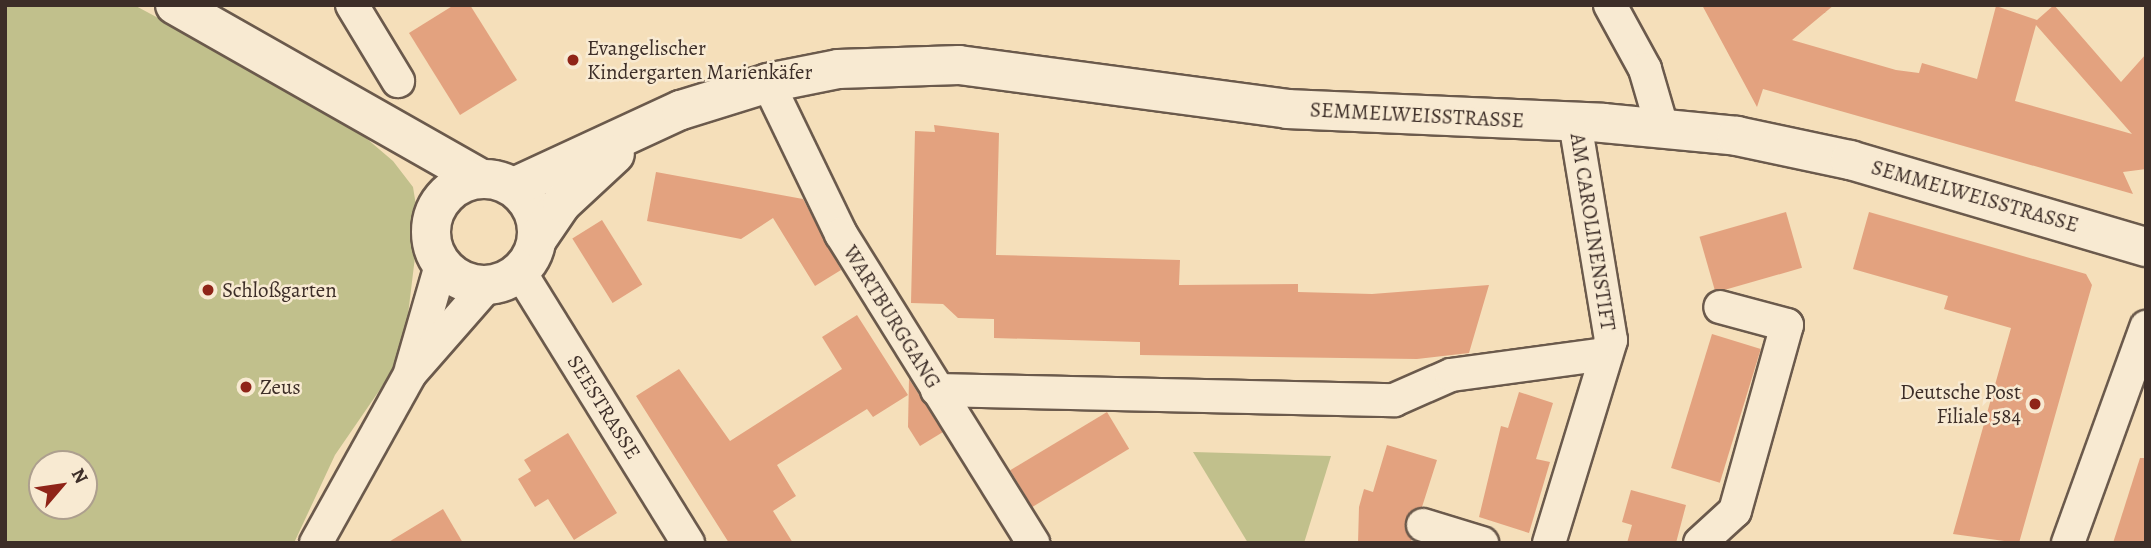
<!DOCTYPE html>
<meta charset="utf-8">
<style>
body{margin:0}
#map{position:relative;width:2151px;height:548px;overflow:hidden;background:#f5dfba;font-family:Alegreya,serif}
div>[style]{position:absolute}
.green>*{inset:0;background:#c1c08c}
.building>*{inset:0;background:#e3a27f;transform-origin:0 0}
.roads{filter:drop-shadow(2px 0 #6b5a4c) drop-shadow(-2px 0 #6b5a4c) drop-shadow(0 2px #6b5a4c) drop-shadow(0 -2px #6b5a4c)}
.minor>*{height:32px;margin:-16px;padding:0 16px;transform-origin:16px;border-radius:16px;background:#f8ead2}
.secondary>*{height:38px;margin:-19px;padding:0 19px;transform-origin:19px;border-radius:19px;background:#f8ead2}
.secondary>.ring{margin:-19px;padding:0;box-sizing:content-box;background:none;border:38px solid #f8ead2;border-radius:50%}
.dots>*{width:19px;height:19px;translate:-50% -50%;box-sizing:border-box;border:4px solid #f8ead2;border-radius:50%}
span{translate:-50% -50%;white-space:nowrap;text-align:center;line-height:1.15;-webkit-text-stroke:5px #f8ead2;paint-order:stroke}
.poi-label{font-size:21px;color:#3d2e28}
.left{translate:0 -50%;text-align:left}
.right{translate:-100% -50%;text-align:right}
.street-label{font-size:21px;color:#3d2e28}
.frame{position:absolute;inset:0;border:7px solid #3d2e28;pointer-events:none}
.north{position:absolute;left:28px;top:450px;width:70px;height:70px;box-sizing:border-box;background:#f8ead2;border:2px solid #ad9f8e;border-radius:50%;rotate:61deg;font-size:19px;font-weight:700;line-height:28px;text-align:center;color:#3d2e28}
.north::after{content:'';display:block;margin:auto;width:24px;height:32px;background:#8f2418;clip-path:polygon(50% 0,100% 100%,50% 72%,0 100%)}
</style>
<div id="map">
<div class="green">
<div style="clip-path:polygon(evenodd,5px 5px,134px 5px,339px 115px,393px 161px,413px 187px,419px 224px,403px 356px,335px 455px,294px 543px,5px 543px,5px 5px,42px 464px,84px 464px,84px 506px,42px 506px,42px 464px)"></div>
<div style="clip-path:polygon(1193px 452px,1331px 456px,1304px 543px,1248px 543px)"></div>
</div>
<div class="building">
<div style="clip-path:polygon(454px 5px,470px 5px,517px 80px,460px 115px,409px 33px)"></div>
<div style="clip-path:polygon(evenodd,1702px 5px,1834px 5px,1792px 40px,1896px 70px,1919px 73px,1922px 63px,1977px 79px,1996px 6px,2037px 20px,2054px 5px,2121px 82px,2146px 54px,2146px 169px,2123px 172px,2133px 194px,1763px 89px,1757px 107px,1702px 5px,2036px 25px,2132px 134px,2015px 101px,2036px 25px)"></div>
<div style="clip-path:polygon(934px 125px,999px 133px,996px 255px,1180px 260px,1179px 285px,1298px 284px,1298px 292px,1372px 294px,1489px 285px,1469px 353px,1417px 359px,1140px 355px,1140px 342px,994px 338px,994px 319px,958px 318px,943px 304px,911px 303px,915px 131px,935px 132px)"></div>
<div style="clip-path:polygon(656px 172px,803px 199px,841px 270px,815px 286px,773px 218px,741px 239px,647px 221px)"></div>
<div style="left:1786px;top:212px;width:58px;height:90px;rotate:74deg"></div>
<div style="clip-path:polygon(1869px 212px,2086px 274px,2092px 285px,2019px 543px,1953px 534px,2011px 328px,1944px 309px,1948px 296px,1853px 269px)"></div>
<div style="left:602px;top:220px;width:76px;height:35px;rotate:58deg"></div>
<div style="clip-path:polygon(857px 315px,908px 395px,873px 417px,867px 409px,777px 465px,796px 496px,773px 511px,793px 543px,729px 543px,636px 396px,679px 369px,730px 441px,842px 369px,822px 337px)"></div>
<div style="left:1712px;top:334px;width:51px;height:140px;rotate:17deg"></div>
<div style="clip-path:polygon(909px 379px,943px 432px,920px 446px,908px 427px)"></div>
<div style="clip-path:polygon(1519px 392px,1553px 403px,1536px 459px,1550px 462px,1529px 533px,1479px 517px,1501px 426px,1508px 428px)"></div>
<div style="left:1107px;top:412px;width:43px;height:113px;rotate:59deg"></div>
<div style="clip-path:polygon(568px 433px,617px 513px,574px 540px,548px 499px,535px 507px,518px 479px,531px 471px,524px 460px)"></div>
<div style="clip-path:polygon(1387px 445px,1437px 460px,1422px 507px,1406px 519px,1412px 543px,1358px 543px,1359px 507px,1364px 489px,1373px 492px)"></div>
<div style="clip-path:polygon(2140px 458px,2146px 458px,2146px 543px,2113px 543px)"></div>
<div style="clip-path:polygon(1631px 490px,1686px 505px,1676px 543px,1627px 543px,1632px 525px,1622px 522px)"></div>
<div style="clip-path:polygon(443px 509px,463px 543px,387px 543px)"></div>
</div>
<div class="roads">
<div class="minor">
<div style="left:352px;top:5px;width:89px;rotate:58.8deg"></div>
<div style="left:1610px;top:5px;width:73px;rotate:61.3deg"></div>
<div style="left:1645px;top:69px;width:60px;rotate:73.7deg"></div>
<div style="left:768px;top:83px;width:168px;rotate:64.2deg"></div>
<div style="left:841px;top:234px;width:364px;rotate:58.1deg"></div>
<div style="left:520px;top:272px;width:319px;rotate:58.2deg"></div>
<div style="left:411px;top:369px;width:108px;rotate:-73.9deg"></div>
<div style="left:937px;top:390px;width:457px;rotate:1.3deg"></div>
<div style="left:1394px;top:400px;width:62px;rotate:-23.7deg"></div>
<div style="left:1451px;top:375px;width:156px;rotate:-7.7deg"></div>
<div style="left:1423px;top:525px;width:62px;rotate:17deg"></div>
<div style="left:316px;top:543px;width:193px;rotate:-60.9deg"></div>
<div style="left:410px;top:374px;width:117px;rotate:-48.8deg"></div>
<div style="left:1549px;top:543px;width:212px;rotate:-73deg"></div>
<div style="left:1611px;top:340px;width:221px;rotate:-99.4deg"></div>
<div style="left:1700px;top:543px;width:47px;rotate:-42.4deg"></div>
<div style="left:1735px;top:511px;width:193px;rotate:-74.4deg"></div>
<div style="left:1787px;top:325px;width:69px;rotate:-165deg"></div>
<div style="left:2068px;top:543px;width:230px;rotate:-70.1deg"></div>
</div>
<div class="secondary">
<div style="left:175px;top:5px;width:350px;rotate:29.6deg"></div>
<div class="ring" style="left:431px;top:179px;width:68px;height:68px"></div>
<div style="left:514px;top:187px;width:184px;rotate:-24.8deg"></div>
<div style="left:681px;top:110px;width:91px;rotate:-17.2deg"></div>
<div style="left:768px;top:83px;width:71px;rotate:-11.3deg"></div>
<div style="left:838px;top:69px;width:121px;rotate:-1.9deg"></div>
<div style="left:959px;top:65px;width:331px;rotate:7.6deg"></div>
<div style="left:1287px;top:109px;width:316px;rotate:2.5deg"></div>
<div style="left:1603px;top:123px;width:135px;rotate:5.5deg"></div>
<div style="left:1737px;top:136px;width:116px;rotate:12deg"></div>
<div style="left:1850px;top:160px;width:309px;rotate:16.4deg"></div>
<div style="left:538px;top:238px;width:42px;rotate:-55.6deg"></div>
<div style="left:562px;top:203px;width:72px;rotate:-42.8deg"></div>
</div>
</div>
<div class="dots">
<div style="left:573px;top:60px;background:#8f2418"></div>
<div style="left:208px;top:290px;background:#8f2418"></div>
<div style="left:246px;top:387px;background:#8f2418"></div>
<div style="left:2035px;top:404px;background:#8f2418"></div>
</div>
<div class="poi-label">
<span class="left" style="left:587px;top:60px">Evangelischer<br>Kindergarten Marienkäfer</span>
<span class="left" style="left:222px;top:290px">Schloßgarten</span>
<span class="left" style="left:260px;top:387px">Zeus</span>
<span class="right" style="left:2021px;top:404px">Deutsche Post<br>Filiale 584</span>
</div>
<div class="street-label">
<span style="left:1417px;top:115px;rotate:3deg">SEMMELWEISSTRASSE</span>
<span style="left:1975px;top:196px;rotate:16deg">SEMMELWEISSTRASSE</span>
<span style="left:1593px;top:232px;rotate:81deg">AM CAROLINENSTIFT</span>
<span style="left:892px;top:317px;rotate:58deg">WARTBURGGANG</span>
<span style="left:604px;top:407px;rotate:58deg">SEESTRASSE</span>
</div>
<div class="frame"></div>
<div class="north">N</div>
</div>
